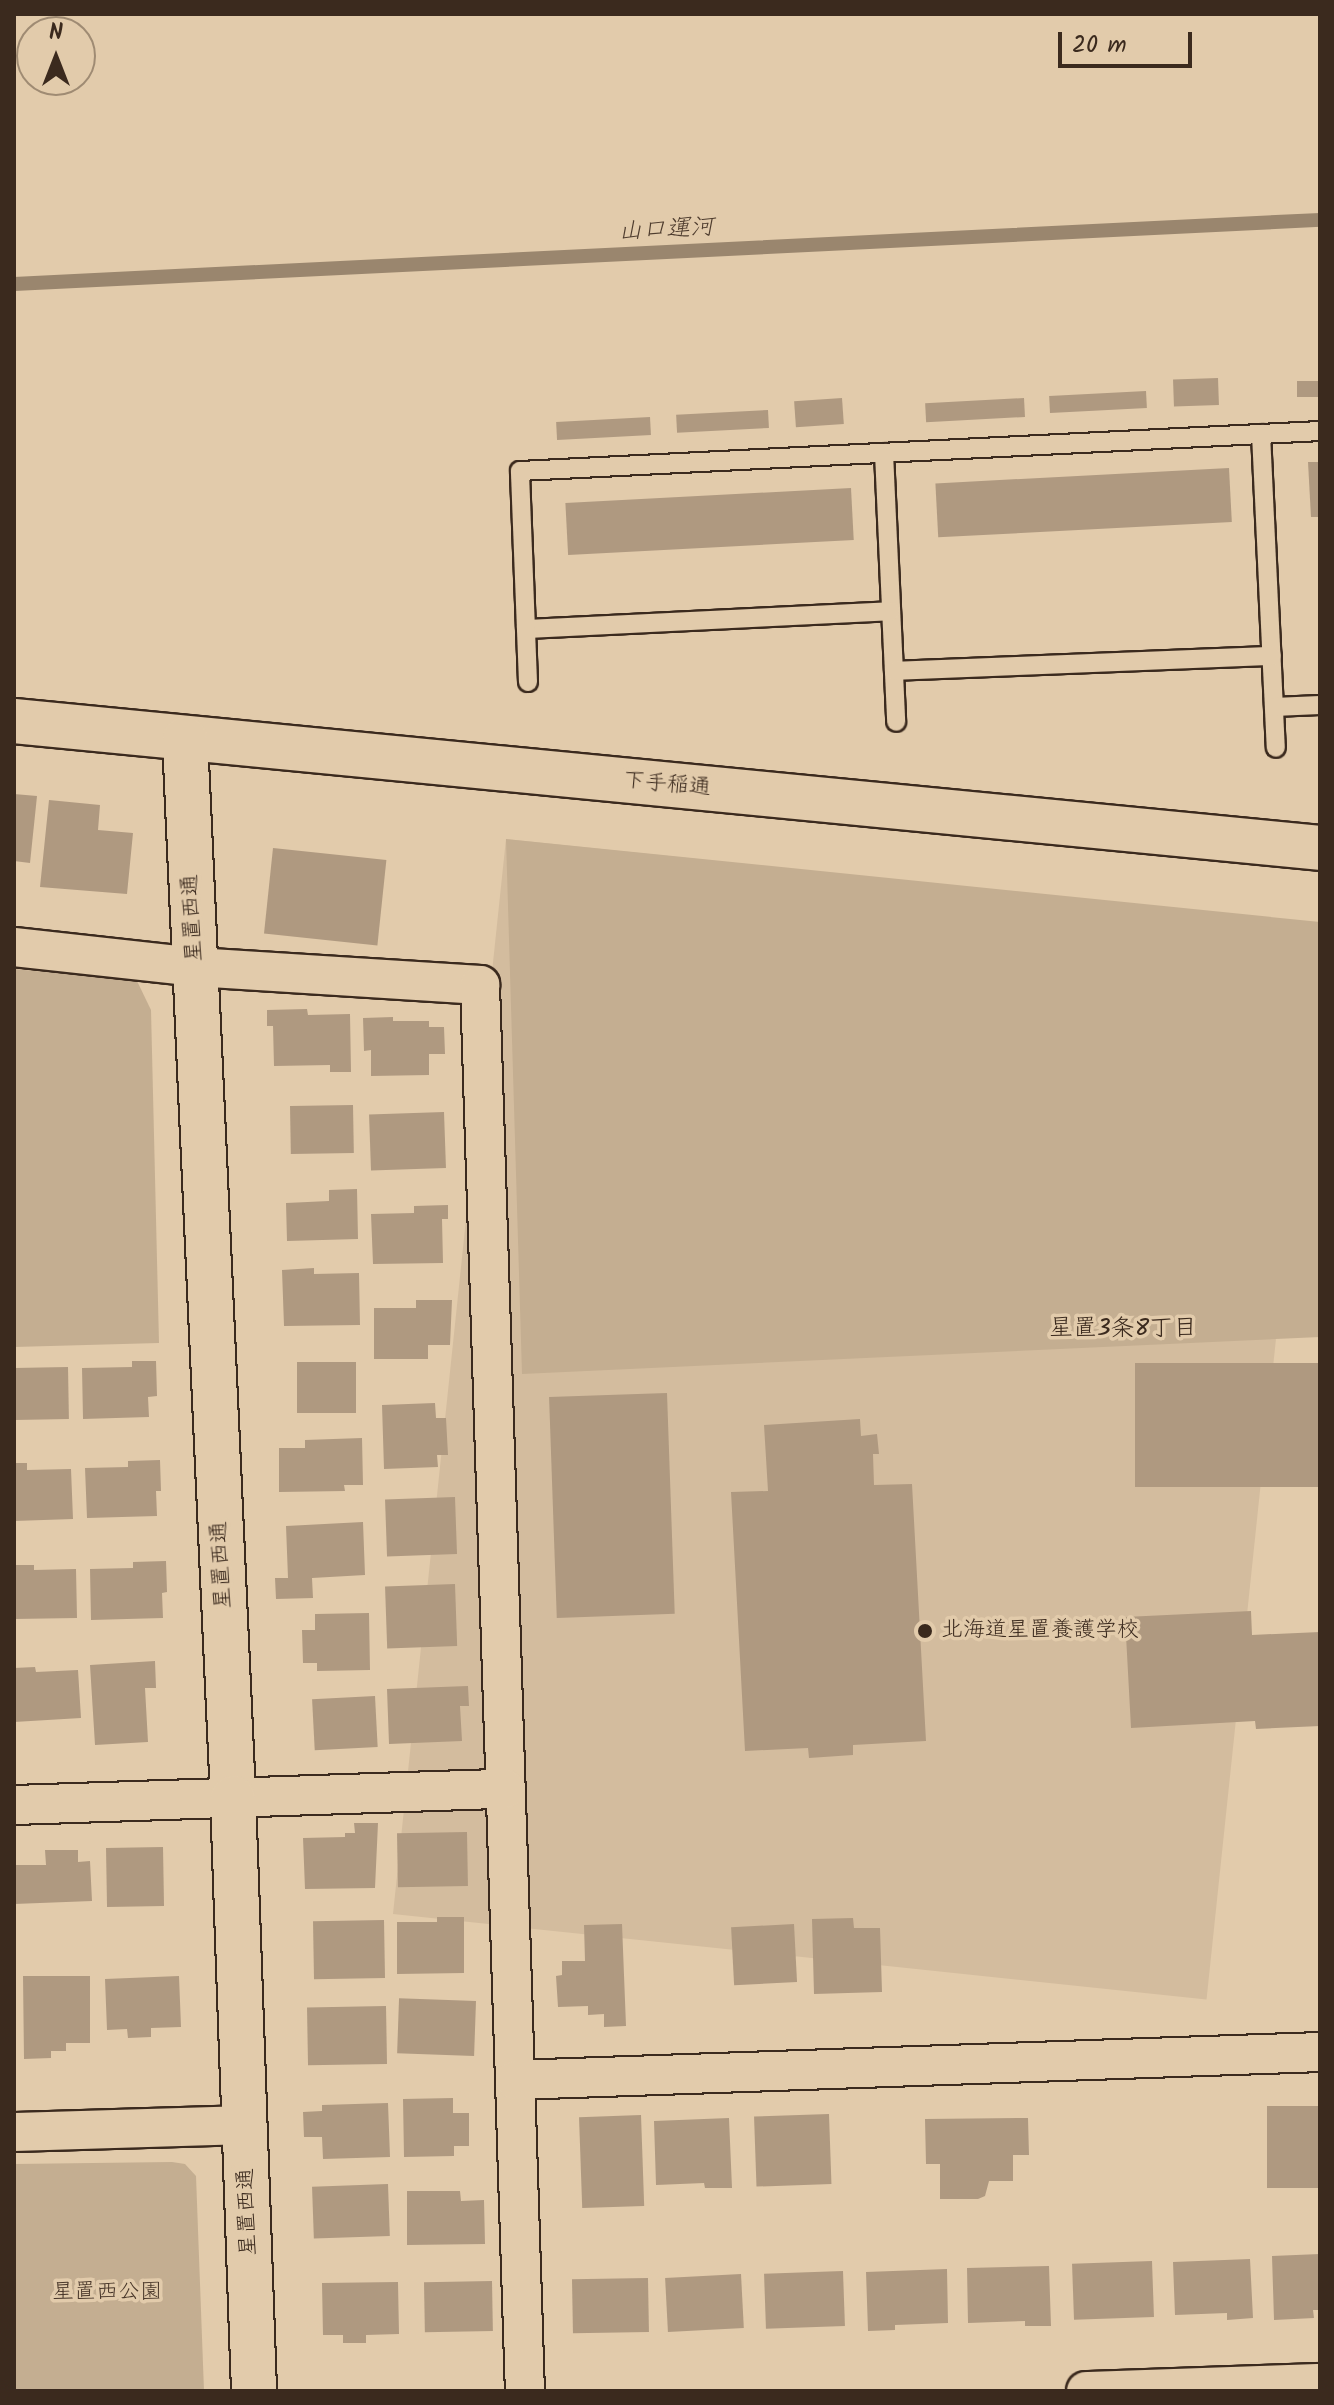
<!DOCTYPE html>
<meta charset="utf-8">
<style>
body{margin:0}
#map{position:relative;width:1334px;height:2405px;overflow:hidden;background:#e2cbab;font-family:Kalam,"Klee One",sans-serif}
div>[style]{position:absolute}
.built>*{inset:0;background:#d3bc9e;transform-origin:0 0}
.green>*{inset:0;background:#c4ae91}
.stream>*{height:14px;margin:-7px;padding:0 7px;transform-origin:7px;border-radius:7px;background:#9a866e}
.building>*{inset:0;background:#af9980;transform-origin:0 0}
.roads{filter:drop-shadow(2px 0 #3b2a1e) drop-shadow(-2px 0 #3b2a1e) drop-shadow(0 2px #3b2a1e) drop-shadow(0 -2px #3b2a1e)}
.service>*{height:18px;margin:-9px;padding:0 9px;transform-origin:9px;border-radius:9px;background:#e2cbab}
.minor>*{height:38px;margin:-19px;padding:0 19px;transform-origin:19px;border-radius:19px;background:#e2cbab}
.tertiary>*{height:44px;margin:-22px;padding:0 22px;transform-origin:22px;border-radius:22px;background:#e2cbab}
.dots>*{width:22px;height:22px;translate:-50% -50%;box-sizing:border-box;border:4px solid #e2cbab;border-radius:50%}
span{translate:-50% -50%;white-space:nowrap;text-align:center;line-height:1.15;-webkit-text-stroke:7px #e2cbab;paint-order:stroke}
.street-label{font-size:22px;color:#3b2a1e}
.poi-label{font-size:22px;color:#3b2a1e}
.left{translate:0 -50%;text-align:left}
.park-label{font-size:22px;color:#49372a}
.water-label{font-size:24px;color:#4e3c2e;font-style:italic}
.neighbourhood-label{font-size:24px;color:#3b2a1e}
.frame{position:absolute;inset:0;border:16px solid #3b2a1e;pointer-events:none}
.north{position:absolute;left:16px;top:16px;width:80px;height:80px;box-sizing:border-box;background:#e2cbab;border:2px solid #9f8b73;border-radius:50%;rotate:0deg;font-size:22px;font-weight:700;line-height:32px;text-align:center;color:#3b2a1e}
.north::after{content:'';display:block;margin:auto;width:28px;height:36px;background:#3b2a1e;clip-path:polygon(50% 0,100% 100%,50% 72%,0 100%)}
.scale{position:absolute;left:1058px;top:32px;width:134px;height:36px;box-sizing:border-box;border:4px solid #3b2a1e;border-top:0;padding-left:10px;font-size:24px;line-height:28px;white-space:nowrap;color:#3b2a1e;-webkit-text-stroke:6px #e2cbab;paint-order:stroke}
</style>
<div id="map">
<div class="built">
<div style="left:506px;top:839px;width:818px;height:1081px;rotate:6deg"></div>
</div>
<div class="green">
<div style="clip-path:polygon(506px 839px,1320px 922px,1320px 1337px,522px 1374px)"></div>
<div style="clip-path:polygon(14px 969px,137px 981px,151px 1010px,159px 1343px,14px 1347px)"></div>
<div style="clip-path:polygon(172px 2162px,185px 2164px,196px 2176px,204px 2391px,14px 2391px,14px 2164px)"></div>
</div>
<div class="stream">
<div style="left:14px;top:284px;width:1308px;rotate:-2.81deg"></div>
</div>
<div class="building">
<div style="left:1218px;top:378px;width:27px;height:45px;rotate:88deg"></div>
<div style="left:1320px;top:381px;width:16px;height:23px;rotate:90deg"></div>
<div style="left:1146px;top:391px;width:17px;height:97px;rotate:87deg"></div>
<div style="left:842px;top:398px;width:26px;height:48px;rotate:86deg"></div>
<div style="left:1024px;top:398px;width:19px;height:99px;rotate:87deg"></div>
<div style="left:768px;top:410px;width:18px;height:92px;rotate:87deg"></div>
<div style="left:650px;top:417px;width:18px;height:94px;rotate:87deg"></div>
<div style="clip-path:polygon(1308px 462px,1320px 462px,1320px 517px,1311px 517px)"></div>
<div style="left:1229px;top:468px;width:54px;height:294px;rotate:87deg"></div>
<div style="left:851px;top:488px;width:52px;height:286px;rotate:87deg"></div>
<div style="clip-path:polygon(14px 794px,37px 796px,30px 863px,14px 861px)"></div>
<div style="clip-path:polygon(49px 800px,100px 805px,98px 830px,133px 833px,127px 894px,40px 887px)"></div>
<div style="left:273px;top:848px;width:114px;height:86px;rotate:6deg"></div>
<div style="clip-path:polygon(307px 1009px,308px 1015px,350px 1014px,351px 1072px,330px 1072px,330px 1065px,274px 1066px,273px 1026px,267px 1026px,267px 1010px)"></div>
<div style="clip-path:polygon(393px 1017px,393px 1021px,429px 1021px,429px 1027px,444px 1027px,445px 1054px,429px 1054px,429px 1075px,371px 1076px,371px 1050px,364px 1051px,363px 1018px)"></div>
<div style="left:353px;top:1105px;width:48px;height:63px;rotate:89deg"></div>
<div style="left:444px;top:1112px;width:56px;height:75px;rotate:88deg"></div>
<div style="clip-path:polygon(357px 1189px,358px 1239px,287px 1241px,286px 1203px,329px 1201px,329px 1190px)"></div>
<div style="clip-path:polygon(448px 1205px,448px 1219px,442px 1219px,443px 1263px,373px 1264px,371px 1214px,414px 1213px,414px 1206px)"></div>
<div style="clip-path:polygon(314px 1268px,314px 1274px,359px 1273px,360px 1325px,284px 1326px,282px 1270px)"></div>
<div style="clip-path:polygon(416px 1300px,452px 1300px,450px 1345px,428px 1345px,428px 1359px,374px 1359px,374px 1308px,416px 1308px)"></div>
<div style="clip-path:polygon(132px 1361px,156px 1361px,157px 1396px,148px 1397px,149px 1417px,83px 1419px,82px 1368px,132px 1367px)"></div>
<div style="left:297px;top:1362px;width:59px;height:51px"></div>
<div style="left:1320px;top:1363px;width:124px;height:185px;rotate:90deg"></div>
<div style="left:68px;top:1367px;width:52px;height:54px;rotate:89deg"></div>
<div style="left:667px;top:1393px;width:221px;height:118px;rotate:88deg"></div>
<div style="clip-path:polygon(435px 1403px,436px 1418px,446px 1418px,448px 1455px,437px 1455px,438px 1467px,384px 1469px,382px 1405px)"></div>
<div style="clip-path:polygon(860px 1419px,861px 1436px,877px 1434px,879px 1454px,873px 1454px,874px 1485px,912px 1484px,926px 1741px,853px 1745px,853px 1755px,809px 1758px,808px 1748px,745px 1751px,731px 1492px,768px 1491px,764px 1425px)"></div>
<div style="clip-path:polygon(362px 1438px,363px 1485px,344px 1485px,345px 1491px,279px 1492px,279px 1448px,305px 1448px,305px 1440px)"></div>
<div style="clip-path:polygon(160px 1460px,161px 1491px,156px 1491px,157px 1516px,87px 1518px,85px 1468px,128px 1467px,128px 1461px)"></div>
<div style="clip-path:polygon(14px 1463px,27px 1463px,27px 1470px,71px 1469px,73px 1519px,14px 1521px)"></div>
<div style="left:455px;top:1497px;width:57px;height:70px;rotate:88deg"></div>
<div style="clip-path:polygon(363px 1522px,365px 1575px,312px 1578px,313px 1598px,276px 1599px,275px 1578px,288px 1578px,286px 1526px)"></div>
<div style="clip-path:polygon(166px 1561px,167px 1592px,162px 1593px,163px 1618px,91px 1620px,90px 1569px,133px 1568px,133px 1562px)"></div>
<div style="clip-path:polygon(14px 1565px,34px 1565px,34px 1570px,76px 1569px,77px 1618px,14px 1619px)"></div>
<div style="left:455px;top:1584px;width:62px;height:70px;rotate:88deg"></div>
<div style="clip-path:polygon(1251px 1611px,1252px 1635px,1320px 1632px,1320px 1726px,1256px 1729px,1255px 1721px,1131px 1728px,1125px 1617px)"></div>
<div style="clip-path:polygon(369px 1613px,370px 1670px,317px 1671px,317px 1663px,303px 1663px,302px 1630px,315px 1630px,315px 1614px)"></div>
<div style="clip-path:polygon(155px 1661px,156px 1688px,145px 1688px,148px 1742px,95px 1745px,90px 1665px)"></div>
<div style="clip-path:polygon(35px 1667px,36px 1672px,78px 1670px,81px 1718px,14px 1722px,14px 1668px)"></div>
<div style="clip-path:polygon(468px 1686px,469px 1706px,460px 1706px,462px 1741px,389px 1744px,387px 1689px)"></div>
<div style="left:375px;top:1696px;width:51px;height:63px;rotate:87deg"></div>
<div style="clip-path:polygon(354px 1823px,378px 1823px,375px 1888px,305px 1889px,303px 1838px,345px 1837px,345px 1833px,355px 1833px)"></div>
<div style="left:467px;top:1832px;width:54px;height:70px;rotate:89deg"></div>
<div style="left:163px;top:1847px;width:59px;height:57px;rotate:89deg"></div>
<div style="clip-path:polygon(45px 1850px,78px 1850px,78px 1862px,90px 1861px,92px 1901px,14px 1904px,14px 1865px,46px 1865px)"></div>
<div style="clip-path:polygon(437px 1917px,464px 1917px,464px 1973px,397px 1974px,397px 1922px,437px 1922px)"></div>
<div style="clip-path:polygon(853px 1918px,854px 1928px,880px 1928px,882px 1992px,814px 1994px,812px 1919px)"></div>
<div style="left:384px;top:1920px;width:58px;height:71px;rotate:89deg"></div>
<div style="clip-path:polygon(622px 1924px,626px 2026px,604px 2027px,604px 2014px,588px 2015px,588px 2006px,558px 2007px,556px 1976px,562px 1975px,562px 1961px,585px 1961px,584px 1925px)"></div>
<div style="left:794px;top:1924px;width:58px;height:63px;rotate:87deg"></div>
<div style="clip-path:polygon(23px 1976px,90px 1976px,90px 2043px,66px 2043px,66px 2051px,51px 2051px,51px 2058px,24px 2059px)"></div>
<div style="clip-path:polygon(179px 1976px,181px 2027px,151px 2028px,151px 2037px,128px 2038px,127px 2029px,107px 2030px,105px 1979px)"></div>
<div style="left:476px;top:2001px;width:55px;height:77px;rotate:92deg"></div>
<div style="left:386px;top:2006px;width:58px;height:79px;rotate:89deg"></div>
<div style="clip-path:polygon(453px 2098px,453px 2113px,469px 2113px,469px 2146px,454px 2146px,454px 2156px,404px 2157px,403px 2099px)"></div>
<div style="clip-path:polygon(388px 2103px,390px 2157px,323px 2159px,322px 2137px,304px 2137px,303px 2112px,322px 2111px,322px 2105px)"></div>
<div style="left:1320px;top:2106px;width:82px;height:53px;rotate:90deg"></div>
<div style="left:829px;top:2114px;width:70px;height:75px;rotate:88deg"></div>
<div style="left:641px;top:2115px;width:91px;height:62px;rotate:88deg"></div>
<div style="clip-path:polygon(729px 2118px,732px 2188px,705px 2188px,704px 2183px,656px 2185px,654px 2121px)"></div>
<div style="clip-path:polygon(1028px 2118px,1029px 2155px,1013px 2155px,1013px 2181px,989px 2181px,985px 2196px,978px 2199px,940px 2199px,940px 2164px,926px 2164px,925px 2119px)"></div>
<div style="left:388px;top:2184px;width:52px;height:76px;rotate:88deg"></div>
<div style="clip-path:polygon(407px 2191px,460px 2191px,461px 2201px,484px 2200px,485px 2244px,407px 2245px)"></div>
<div style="clip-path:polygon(1320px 2254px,1320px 2310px,1313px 2310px,1314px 2318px,1274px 2320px,1272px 2256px)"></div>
<div style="clip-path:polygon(1250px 2259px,1253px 2318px,1227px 2320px,1227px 2313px,1175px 2315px,1173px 2262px)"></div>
<div style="left:1152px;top:2261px;width:56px;height:80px;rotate:88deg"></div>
<div style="clip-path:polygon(1049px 2266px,1051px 2326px,1025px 2326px,1025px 2321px,968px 2323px,967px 2268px)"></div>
<div style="clip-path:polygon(947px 2269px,948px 2323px,895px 2325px,895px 2330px,868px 2331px,866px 2272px)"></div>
<div style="left:843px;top:2271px;width:55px;height:79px;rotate:88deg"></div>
<div style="left:741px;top:2274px;width:54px;height:76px;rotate:87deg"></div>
<div style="left:648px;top:2278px;width:54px;height:76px;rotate:89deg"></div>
<div style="left:492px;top:2281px;width:50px;height:68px;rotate:89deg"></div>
<div style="clip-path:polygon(398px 2282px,399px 2334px,366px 2335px,366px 2343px,343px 2343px,343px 2335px,323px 2335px,322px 2283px)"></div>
</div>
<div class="roads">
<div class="service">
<div style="left:1261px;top:434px;width:314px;rotate:87.3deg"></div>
<div style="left:884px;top:453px;width:269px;rotate:87.4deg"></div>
<div style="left:526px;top:629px;width:365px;rotate:-2.8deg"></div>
<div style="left:894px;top:671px;width:378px;rotate:-2.3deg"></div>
<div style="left:528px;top:682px;width:211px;rotate:-92.2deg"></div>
<div style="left:520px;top:471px;width:801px;rotate:-2.86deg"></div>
<div style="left:1274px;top:707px;width:46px;rotate:-2.5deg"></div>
</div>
<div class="minor">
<div style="left:14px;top:947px;width:182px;rotate:6.3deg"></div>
<div style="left:195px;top:967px;width:286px;rotate:3.6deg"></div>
<div style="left:480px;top:985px;width:1407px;rotate:88.17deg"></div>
<div style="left:14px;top:1805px;width:491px;rotate:-1.9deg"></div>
<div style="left:515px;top:2080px;width:805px;rotate:-1.99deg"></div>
<div style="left:14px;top:2132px;width:231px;rotate:-1.7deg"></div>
<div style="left:1086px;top:2391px;width:234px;rotate:-2deg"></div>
</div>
<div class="tertiary">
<div style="left:14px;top:721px;width:1312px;rotate:5.55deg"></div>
<div style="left:185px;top:739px;width:1060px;rotate:87.4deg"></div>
<div style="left:233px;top:1798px;width:593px;rotate:87.97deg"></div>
</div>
</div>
<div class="dots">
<div style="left:925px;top:1631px;background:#3b2a1e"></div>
</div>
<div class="street-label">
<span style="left:667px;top:785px;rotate:5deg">下手稲通</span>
<span style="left:193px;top:918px;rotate:-93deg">星置西通</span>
<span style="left:222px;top:1565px;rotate:-93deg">星置西通</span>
<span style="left:248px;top:2212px;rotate:-92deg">星置西通</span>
</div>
<div class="poi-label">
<span class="left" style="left:941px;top:1631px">北海道星置養護学校</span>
</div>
<div class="park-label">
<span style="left:107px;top:2293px">星置西公園</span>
</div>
<div class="water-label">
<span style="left:666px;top:230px;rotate:-3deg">山口運河</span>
</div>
<div class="neighbourhood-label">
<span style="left:1123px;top:1329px">星置3条8丁目</span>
</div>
<div class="frame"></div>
<div class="north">N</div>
<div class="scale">20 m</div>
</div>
